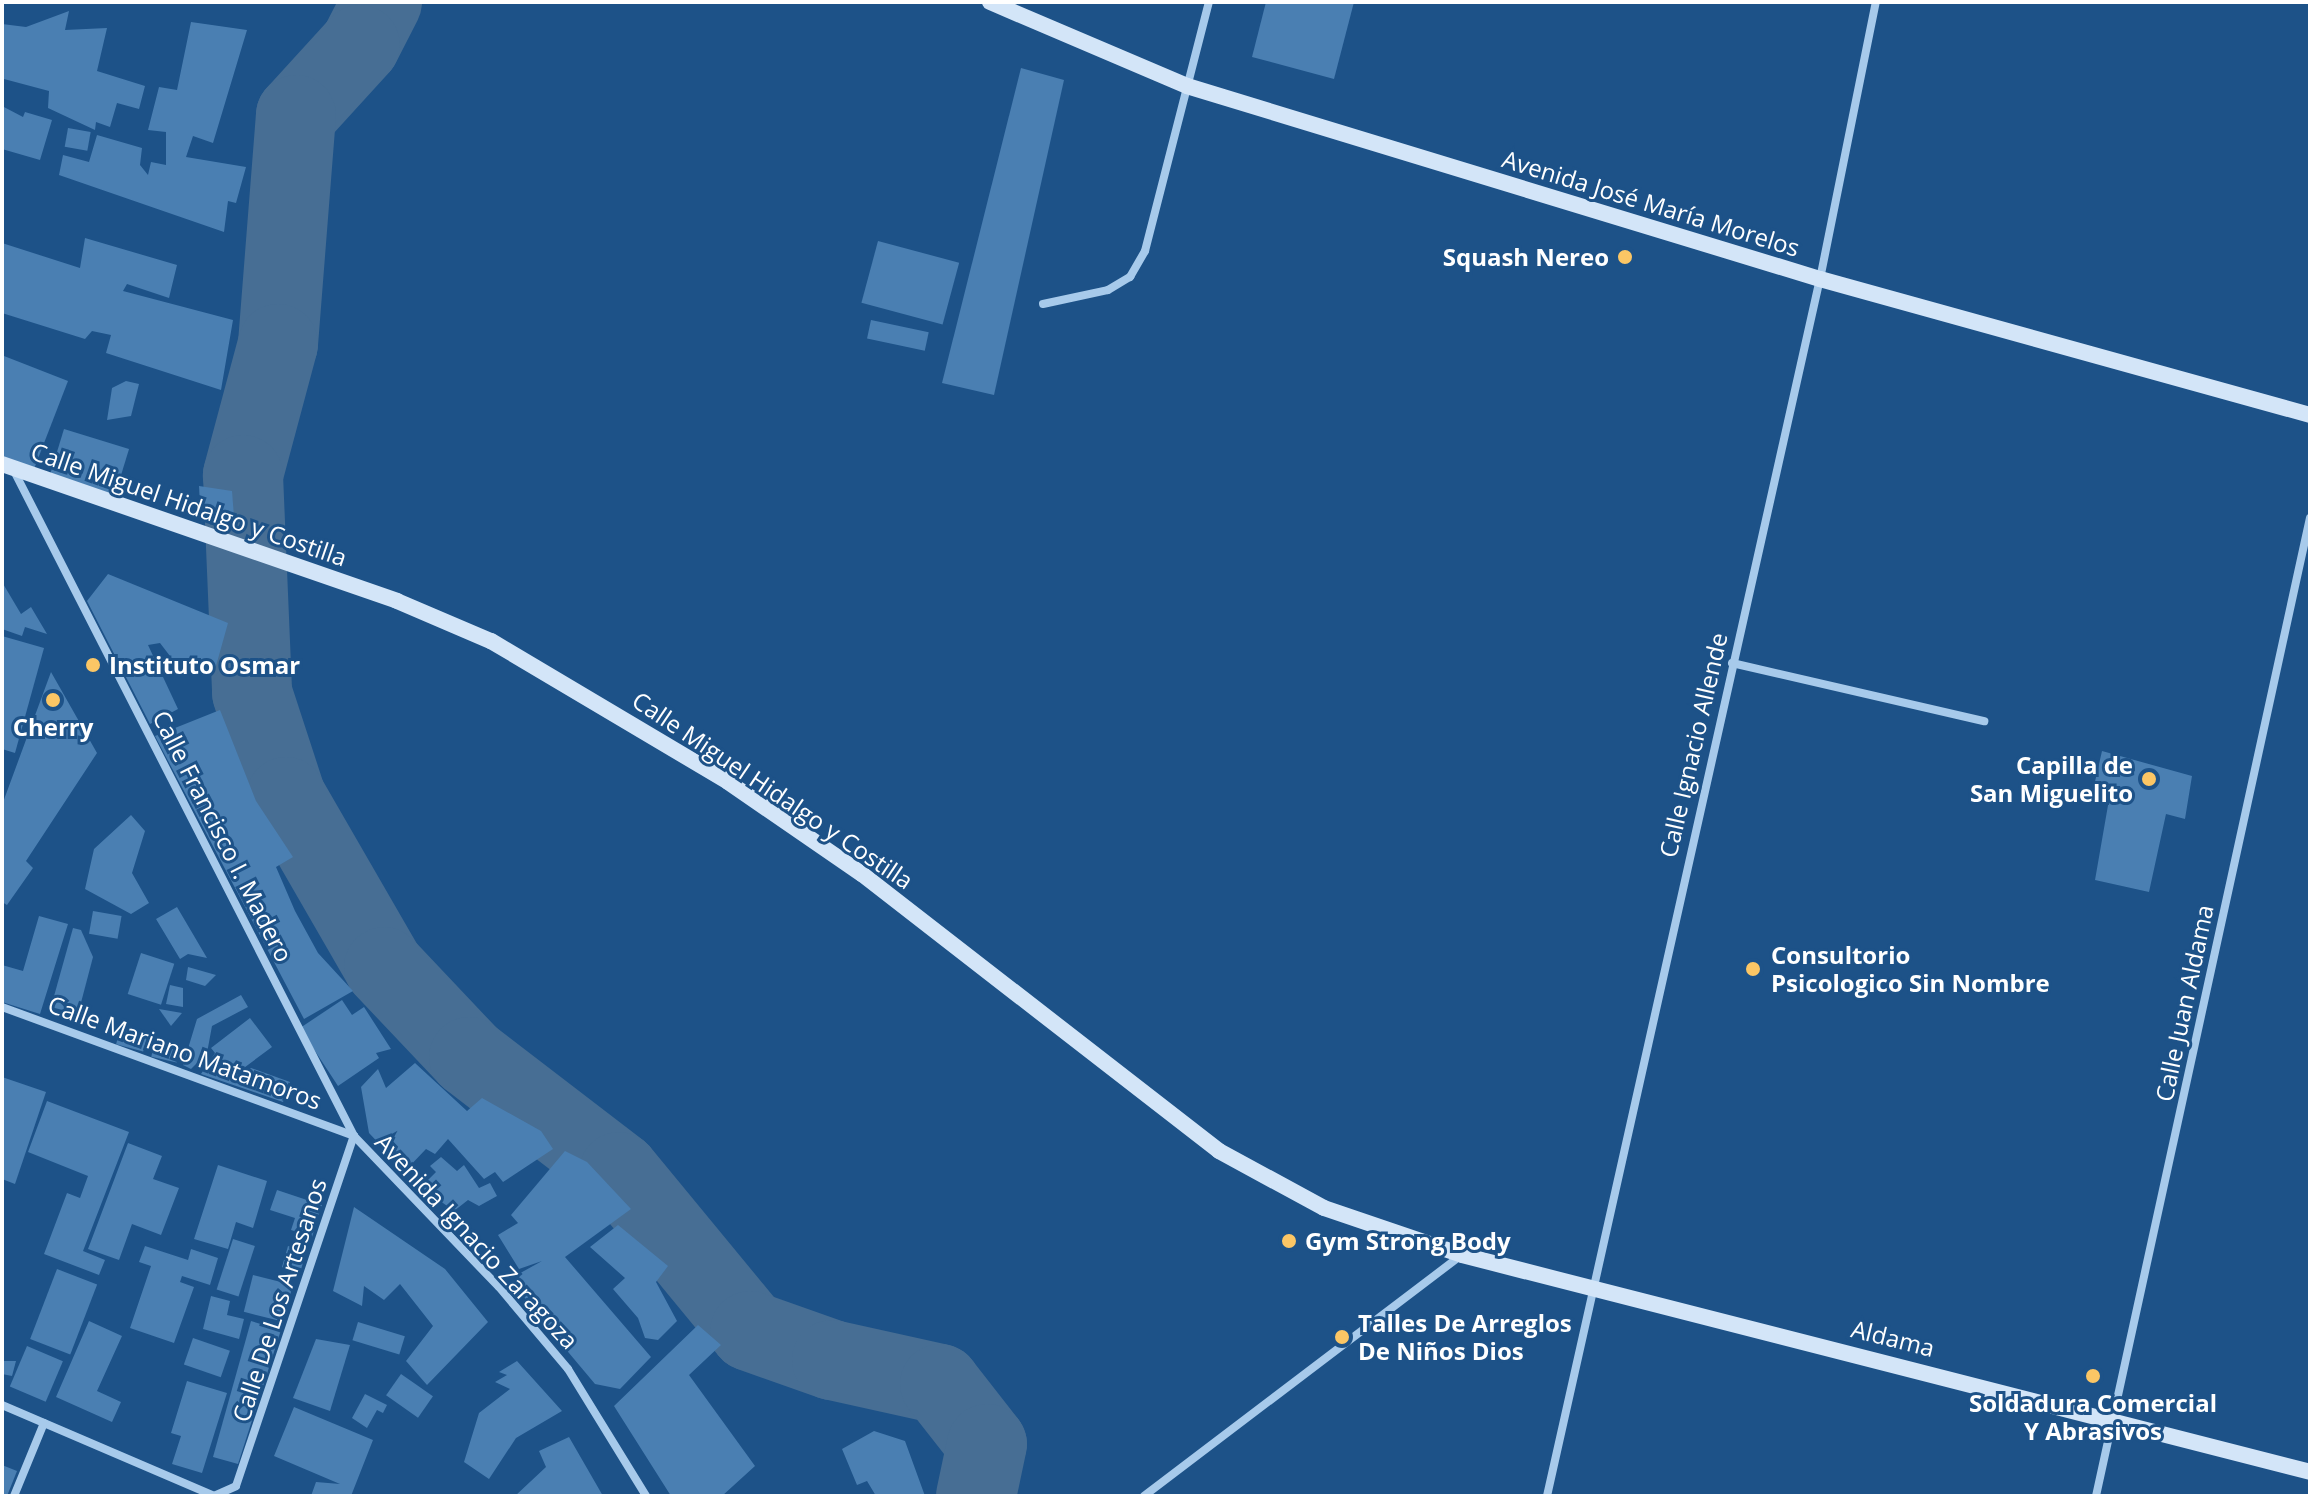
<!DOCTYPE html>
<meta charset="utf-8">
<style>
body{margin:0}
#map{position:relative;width:2312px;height:1498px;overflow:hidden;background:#1d5288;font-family:"Open Sans",sans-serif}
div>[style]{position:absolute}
.river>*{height:80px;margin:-40px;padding:0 40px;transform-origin:40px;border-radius:40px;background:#476e94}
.building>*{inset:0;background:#4a7fb2;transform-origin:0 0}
.street>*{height:8px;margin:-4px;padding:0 4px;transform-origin:4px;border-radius:4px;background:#a7caeb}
.secondary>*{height:16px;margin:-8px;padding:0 8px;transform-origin:8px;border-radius:8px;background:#d3e5f8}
.dots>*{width:22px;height:22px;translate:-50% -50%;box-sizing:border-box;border:4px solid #1d5288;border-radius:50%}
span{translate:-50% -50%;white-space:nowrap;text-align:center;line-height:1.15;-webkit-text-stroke:6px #1d5288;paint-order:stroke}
.street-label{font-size:24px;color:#fff}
.poi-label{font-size:24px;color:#fff;font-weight:700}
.right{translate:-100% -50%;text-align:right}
.left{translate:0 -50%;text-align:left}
.frame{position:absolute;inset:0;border:4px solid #fff;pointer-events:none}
</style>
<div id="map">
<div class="river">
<div style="left:382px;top:2px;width:48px;rotate:117.1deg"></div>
<div style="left:360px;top:45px;width:95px;rotate:132.4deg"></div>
<div style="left:296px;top:115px;width:230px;rotate:94.5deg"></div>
<div style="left:278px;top:344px;width:136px;rotate:105deg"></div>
<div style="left:243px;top:475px;width:218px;rotate:87.6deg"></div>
<div style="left:252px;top:693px;width:109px;rotate:71.9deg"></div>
<div style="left:286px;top:797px;width:196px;rotate:60deg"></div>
<div style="left:384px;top:967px;width:124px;rotate:46.6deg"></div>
<div style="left:469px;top:1057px;width:189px;rotate:37.5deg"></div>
<div style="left:619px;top:1172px;width:206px;rotate:50.5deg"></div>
<div style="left:750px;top:1331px;width:87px;rotate:19.5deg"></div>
<div style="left:832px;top:1360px;width:111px;rotate:12.5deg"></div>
<div style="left:940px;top:1384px;width:76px;rotate:51.9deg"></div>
<div style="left:987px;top:1444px;width:53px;rotate:101.9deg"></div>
</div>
<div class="building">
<div style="clip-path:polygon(1266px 2px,1354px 2px,1334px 79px,1252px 57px)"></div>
<div style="clip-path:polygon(69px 11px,65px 30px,107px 28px,97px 71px,145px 86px,139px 109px,117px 103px,110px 127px,96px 122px,95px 130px,48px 108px,49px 91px,4px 79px,2px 24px,26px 27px)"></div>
<div style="clip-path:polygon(191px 22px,247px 30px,213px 143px,193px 136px,186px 157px,246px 167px,236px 203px,228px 201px,224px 232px,59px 175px,63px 155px,89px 162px,97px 135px,142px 148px,140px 165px,148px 175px,151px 162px,166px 165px,166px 132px,148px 130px,159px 87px,177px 90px)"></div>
<div style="clip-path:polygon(1021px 68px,1064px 80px,994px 395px,942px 383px)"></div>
<div style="clip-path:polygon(2px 106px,23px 117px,25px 112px,52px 120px,40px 160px,2px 149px)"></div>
<div style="left:68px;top:128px;width:23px;height:19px;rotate:10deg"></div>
<div style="clip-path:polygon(85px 238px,177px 265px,169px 298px,127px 284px,123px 291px,233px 320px,221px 390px,106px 353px,111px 335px,92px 331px,85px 339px,2px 313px,2px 243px,80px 268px)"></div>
<div style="left:878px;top:241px;width:84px;height:64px;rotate:15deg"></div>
<div style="left:871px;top:320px;width:59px;height:19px;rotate:12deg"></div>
<div style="clip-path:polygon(4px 356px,68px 381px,34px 469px,2px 457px)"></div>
<div style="clip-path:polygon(126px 381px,139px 384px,131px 416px,107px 420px,112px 388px)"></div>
<div style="left:64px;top:429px;width:68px;height:50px;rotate:17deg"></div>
<div style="clip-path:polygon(199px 486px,232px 491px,235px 530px,201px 521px)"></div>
<div style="clip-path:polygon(108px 574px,228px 623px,216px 666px,183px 673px,160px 643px,148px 645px,178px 709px,150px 724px,87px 601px)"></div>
<div style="clip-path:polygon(2px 582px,21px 614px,31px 607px,47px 634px,25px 627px,22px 636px,2px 629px)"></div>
<div style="clip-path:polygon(2px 636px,44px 648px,15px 753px,2px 749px)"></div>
<div style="clip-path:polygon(51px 672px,97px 753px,26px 861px,33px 868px,7px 905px,2px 902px,2px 805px)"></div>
<div style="clip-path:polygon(220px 710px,256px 801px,293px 857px,276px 867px,295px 911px,318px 953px,353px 991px,304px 1019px,155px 736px)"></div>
<div style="clip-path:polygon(2102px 751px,2192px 776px,2185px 819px,2166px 814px,2149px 892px,2095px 880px,2111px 788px,2094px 786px)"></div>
<div style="clip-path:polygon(131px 815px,145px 831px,132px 873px,149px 903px,131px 914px,85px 889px,94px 849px)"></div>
<div style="clip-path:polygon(177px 907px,207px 958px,188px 954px,180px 959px,156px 919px)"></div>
<div style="left:93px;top:911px;width:29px;height:23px;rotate:10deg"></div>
<div style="clip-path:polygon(39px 916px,68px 924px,40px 1014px,2px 1002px,2px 965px,23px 971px)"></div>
<div style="clip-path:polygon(73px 928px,81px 930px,93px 957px,78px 1014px,51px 1007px)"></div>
<div style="left:141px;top:953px;width:35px;height:43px;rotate:18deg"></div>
<div style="clip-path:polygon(188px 967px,216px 975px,205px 986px,186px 980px)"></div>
<div style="clip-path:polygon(170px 985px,183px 988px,183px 1007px,166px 1004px)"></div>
<div style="clip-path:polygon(241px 995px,248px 1007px,212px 1026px,207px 1053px,191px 1069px,183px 1065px,197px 1019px)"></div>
<div style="clip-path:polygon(342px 1000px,352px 1015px,364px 1007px,391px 1049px,376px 1053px,379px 1058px,338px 1086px,300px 1028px)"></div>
<div style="clip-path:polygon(159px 1009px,182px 1013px,171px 1026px)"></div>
<div style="clip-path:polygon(250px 1018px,272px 1047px,237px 1073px,241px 1077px,251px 1068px,290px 1082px,283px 1102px,201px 1074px,215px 1053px,211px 1048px)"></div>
<div style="left:121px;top:1026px;width:28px;height:19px;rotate:15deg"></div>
<div style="left:154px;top:1045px;width:26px;height:12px;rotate:13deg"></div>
<div style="clip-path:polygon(415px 1063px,467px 1111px,482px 1098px,541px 1131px,553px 1149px,503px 1182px,495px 1172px,484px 1179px,448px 1139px,435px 1154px,426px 1149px,405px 1171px,369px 1133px,361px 1087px,378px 1069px,386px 1088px)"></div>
<div style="clip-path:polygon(2px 1077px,46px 1092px,15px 1184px,2px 1179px)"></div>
<div style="clip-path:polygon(47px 1101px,129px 1132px,83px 1251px,105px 1260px,99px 1275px,44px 1254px,67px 1193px,80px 1198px,88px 1176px,28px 1152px)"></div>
<div style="clip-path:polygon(128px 1143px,162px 1156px,153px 1179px,179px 1188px,161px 1235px,132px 1224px,119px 1260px,88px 1249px)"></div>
<div style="clip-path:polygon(565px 1151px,587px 1162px,631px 1209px,565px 1257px,651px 1357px,620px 1389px,595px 1384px,527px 1303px,515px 1276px,542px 1261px,519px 1269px,498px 1235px,518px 1223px,511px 1215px)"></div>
<div style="clip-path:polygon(441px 1157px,457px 1171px,464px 1165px,479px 1188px,490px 1183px,497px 1196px,479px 1206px,468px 1200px,454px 1211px,421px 1187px,436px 1172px,430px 1166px)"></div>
<div style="clip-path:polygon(218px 1165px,267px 1181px,253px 1228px,236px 1222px,228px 1249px,194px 1239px)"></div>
<div style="clip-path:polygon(277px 1190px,322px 1205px,312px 1237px,291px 1230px,295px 1218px,270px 1210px)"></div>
<div style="clip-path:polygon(354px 1207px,445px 1269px,488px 1322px,427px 1385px,406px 1361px,433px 1326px,400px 1284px,384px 1300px,364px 1286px,362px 1306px,333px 1291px)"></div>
<div style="clip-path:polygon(618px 1225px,668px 1266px,656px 1282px,677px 1321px,658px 1340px,645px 1338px,638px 1318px,613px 1289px,625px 1278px,590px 1247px)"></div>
<div style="left:233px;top:1239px;width:23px;height:53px;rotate:18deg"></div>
<div style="clip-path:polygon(145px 1246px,188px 1260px,191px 1249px,218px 1258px,210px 1285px,182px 1276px,180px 1282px,194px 1287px,174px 1343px,130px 1328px,151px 1266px,139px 1262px)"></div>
<div style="left:288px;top:1246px;width:19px;height:22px;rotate:16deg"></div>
<div style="left:57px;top:1269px;width:43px;height:75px;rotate:21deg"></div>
<div style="left:253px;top:1275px;width:41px;height:38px;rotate:14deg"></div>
<div style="clip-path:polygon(211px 1296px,230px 1301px,227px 1315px,244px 1319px,239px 1339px,203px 1329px)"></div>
<div style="clip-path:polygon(89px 1321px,122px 1336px,97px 1391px,121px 1402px,112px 1422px,56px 1397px)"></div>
<div style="clip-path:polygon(251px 1321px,281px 1330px,238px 1464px,213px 1457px)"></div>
<div style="left:358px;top:1322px;width:49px;height:19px;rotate:17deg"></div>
<div style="clip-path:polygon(698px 1325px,721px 1345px,689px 1375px,755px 1466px,722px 1496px,671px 1496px,614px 1406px)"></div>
<div style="left:193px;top:1338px;width:39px;height:28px;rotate:19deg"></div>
<div style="clip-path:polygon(316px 1339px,350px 1345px,330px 1411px,293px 1398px)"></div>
<div style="left:27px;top:1346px;width:39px;height:44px;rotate:23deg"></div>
<div style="clip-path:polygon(2px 1361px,16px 1361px,12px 1376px,2px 1374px)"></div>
<div style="clip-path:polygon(517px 1361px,562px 1411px,516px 1438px,489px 1479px,464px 1462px,479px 1413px,510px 1389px,495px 1382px,507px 1375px,499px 1372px)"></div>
<div style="left:401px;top:1374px;width:39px;height:26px;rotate:35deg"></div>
<div style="clip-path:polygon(187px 1381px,227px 1393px,202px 1473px,172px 1464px,181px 1436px,171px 1433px)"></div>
<div style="clip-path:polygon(365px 1394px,387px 1405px,383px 1413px,377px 1410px,367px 1428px,352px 1418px)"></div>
<div style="clip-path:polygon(294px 1407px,373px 1440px,351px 1496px,311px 1496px,316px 1482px,340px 1484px,274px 1456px)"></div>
<div style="clip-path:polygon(874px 1431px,905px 1441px,925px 1496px,876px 1496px,867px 1481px,857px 1485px,842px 1449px)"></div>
<div style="clip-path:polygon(569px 1437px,603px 1496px,515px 1496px,546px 1467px,539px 1451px)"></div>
<div style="clip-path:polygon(2px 1465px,17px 1471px,7px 1496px,2px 1496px)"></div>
</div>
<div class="street">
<div style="left:1043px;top:304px;width:66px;rotate:-12.2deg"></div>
<div style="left:1108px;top:290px;width:26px;rotate:-31deg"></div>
<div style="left:1130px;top:277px;width:30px;rotate:-60deg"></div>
<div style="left:1145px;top:251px;width:257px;rotate:-75.6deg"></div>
<div style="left:13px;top:469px;width:749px;rotate:62.92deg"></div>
<div style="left:354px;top:1136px;width:209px;rotate:46.2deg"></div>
<div style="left:499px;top:1287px;width:107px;rotate:49.9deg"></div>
<div style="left:568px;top:1369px;width:149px;rotate:58.4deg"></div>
<div style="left:1732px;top:663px;width:259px;rotate:13deg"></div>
<div style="left:2px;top:1007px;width:375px;rotate:20.1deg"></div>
<div style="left:2px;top:1405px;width:231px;rotate:23.2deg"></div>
<div style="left:214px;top:1496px;width:24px;rotate:-24deg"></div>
<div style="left:236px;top:1486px;width:369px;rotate:-71.4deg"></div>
<div style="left:14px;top:1496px;width:79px;rotate:-67.7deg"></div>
<div style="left:1144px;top:1496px;width:399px;rotate:-37.2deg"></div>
<div style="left:1547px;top:1496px;width:1247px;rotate:-77.36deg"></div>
<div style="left:1820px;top:279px;width:283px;rotate:-78.6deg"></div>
<div style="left:2096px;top:1496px;width:1001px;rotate:-77.66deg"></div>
</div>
<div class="secondary">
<div style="left:990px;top:2px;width:214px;rotate:23.1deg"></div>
<div style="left:1187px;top:86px;width:662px;rotate:16.96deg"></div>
<div style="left:1820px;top:279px;width:509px;rotate:15.51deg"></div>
<div style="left:2px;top:464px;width:418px;rotate:19.1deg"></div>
<div style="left:397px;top:601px;width:102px;rotate:23.1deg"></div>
<div style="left:491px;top:641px;width:276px;rotate:30.7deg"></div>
<div style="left:728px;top:782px;width:163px;rotate:34.5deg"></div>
<div style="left:862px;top:874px;width:452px;rotate:37.8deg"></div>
<div style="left:1219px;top:1151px;width:119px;rotate:28.5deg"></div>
<div style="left:1324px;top:1208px;width:146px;rotate:18.8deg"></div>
<div style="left:1462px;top:1255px;width:875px;rotate:14.35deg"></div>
</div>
<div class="dots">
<div style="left:1625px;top:257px;background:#fbc665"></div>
<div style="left:93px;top:665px;background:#fbc665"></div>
<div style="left:53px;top:700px;background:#fbc665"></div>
<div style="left:2149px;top:779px;background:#fbc665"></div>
<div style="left:1753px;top:969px;background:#fbc665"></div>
<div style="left:1289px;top:1241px;background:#fbc665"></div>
<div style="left:1342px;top:1337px;background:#fbc665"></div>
<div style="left:2093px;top:1376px;background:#fbc665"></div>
</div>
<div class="street-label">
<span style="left:1651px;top:203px;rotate:17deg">Avenida José María Morelos</span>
<span style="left:189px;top:504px;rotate:19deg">Calle Miguel Hidalgo y Costilla</span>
<span style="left:1693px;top:745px;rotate:-77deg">Calle Ignacio Allende</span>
<span style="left:773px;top:790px;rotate:34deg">Calle Miguel Hidalgo y Costilla</span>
<span style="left:223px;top:836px;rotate:63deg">Calle Francisco I. Madero</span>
<span style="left:2184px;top:1003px;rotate:-78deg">Calle Juan Aldama</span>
<span style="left:185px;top:1052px;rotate:20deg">Calle Mariano Matamoros</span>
<span style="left:477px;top:1241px;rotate:47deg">Avenida Ignacio Zaragoza</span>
<span style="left:279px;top:1300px;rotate:-72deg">Calle De Los Artesanos</span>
<span style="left:1893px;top:1338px;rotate:14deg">Aldama</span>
</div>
<div class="poi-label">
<span class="right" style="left:1609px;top:257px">Squash Nereo</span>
<span class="left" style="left:109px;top:665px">Instituto Osmar</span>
<span style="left:53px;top:727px">Cherry</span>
<span class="right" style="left:2133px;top:779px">Capilla de<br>San Miguelito</span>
<span class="left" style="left:1771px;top:969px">Consultorio<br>Psicologico Sin Nombre</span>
<span class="left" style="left:1305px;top:1241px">Gym Strong Body</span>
<span class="left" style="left:1358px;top:1337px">Talles De Arreglos<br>De Niños Dios</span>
<span style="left:2093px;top:1417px">Soldadura Comercial<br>Y Abrasivos</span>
</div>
<div class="frame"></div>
</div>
